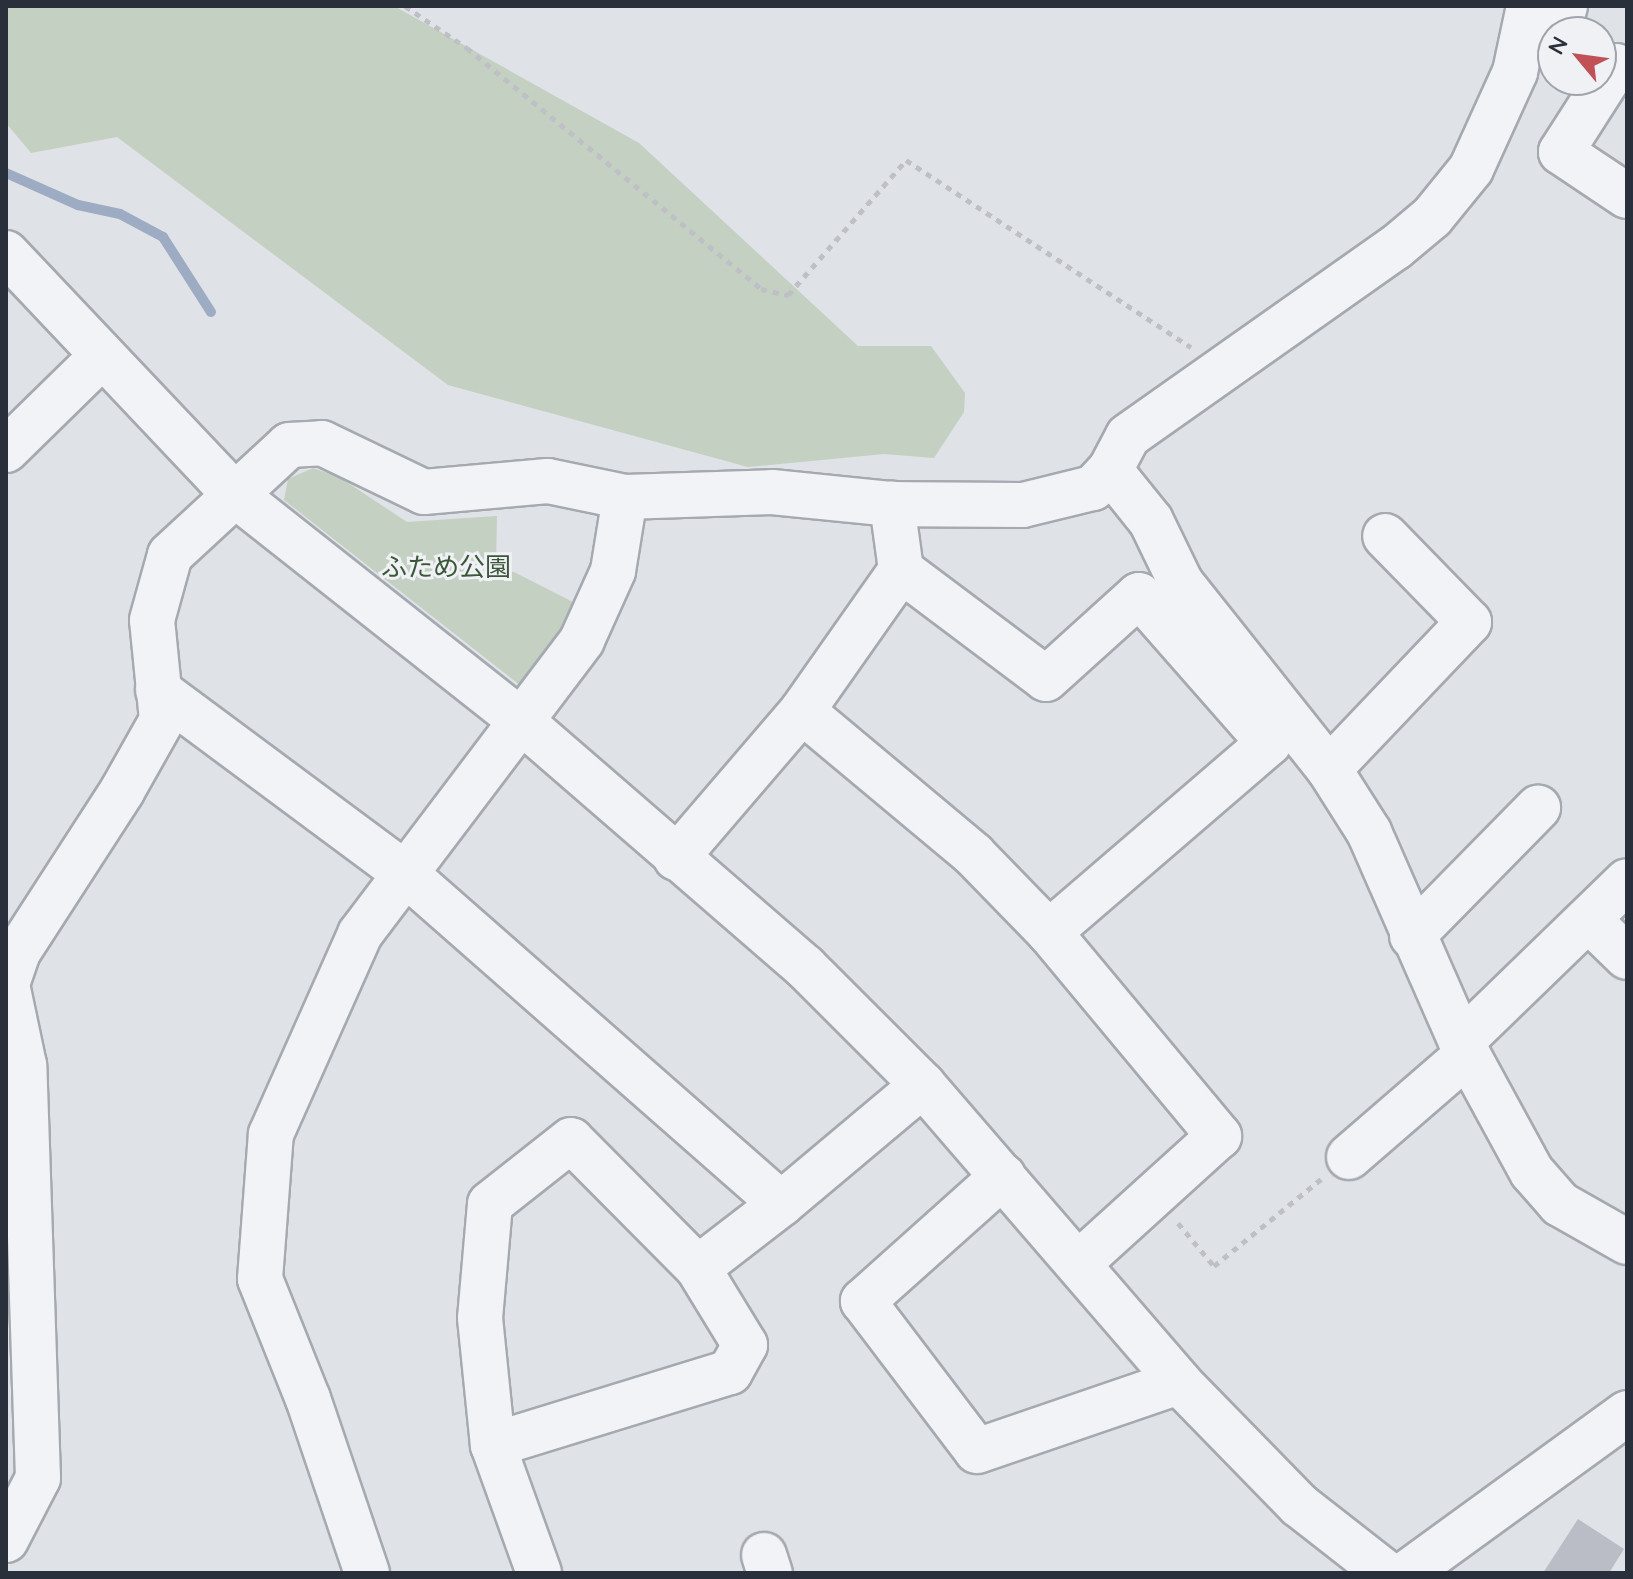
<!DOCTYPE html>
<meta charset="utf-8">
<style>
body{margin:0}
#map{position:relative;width:1633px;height:1579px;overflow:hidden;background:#dfe2e7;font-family:Quicksand,"Noto Sans JP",sans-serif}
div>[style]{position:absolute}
.green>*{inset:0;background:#c4d0c1}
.stream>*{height:10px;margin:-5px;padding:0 5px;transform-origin:5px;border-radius:5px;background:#9eacc3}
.building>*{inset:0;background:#babdc6}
.path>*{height:5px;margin-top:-2.5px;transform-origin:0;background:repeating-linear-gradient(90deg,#bec0c6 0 6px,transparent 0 12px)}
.roads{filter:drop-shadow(2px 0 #a5a9b0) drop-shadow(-2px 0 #a5a9b0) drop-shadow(0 2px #a5a9b0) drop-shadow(0 -2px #a5a9b0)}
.minor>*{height:44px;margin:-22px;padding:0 22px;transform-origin:22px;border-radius:22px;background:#f2f3f6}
span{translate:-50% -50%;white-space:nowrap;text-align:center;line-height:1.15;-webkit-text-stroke:6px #eff1f5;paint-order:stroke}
.park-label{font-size:26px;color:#3b5739}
.frame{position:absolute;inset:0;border:8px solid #2a2f3c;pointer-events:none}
.north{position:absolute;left:1537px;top:16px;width:80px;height:80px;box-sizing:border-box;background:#eff1f5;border:2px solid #a0a3ab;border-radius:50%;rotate:299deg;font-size:22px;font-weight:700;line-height:32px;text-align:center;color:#2a2f3c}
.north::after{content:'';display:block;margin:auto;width:28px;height:36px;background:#bf5157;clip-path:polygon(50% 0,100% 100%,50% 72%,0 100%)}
</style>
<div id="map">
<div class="green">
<div style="clip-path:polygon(6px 6px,394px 6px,639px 143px,858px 346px,931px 346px,965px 393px,964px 412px,934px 458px,884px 454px,748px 467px,448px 385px,117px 137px,31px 153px,6px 123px)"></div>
<div style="clip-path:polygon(313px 468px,339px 477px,407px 522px,497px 516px,496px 563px,579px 605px,521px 686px,284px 500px,288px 479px)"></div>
</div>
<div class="stream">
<div style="left:6px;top:173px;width:79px;rotate:24deg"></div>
<div style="left:78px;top:205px;width:43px;rotate:12.1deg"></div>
<div style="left:120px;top:214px;width:49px;rotate:28.1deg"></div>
<div style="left:163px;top:237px;width:89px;rotate:57.4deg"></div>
</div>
<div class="building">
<div style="clip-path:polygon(1578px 1519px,1624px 1549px,1609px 1573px,1543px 1573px)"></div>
</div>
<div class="path">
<div style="left:405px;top:6px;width:75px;rotate:34.1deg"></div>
<div style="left:467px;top:48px;width:380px;rotate:39.3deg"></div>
<div style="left:761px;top:289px;width:28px;rotate:13deg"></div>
<div style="left:788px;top:295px;width:179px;rotate:-48.8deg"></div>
<div style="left:906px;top:160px;width:341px;rotate:33.3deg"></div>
<div style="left:1178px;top:1223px;width:56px;rotate:50.1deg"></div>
<div style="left:1214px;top:1266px;width:138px;rotate:-39.1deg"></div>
</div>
<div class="roads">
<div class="minor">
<div style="left:1565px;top:6px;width:22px;rotate:106deg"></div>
<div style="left:1559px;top:27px;width:9px;rotate:32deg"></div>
<div style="left:1616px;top:66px;width:102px;rotate:122.6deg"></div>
<div style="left:1561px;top:152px;width:79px;rotate:33.7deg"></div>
<div style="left:6px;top:253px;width:332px;rotate:46.6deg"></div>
<div style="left:234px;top:494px;width:366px;rotate:38.3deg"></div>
<div style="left:521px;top:721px;width:376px;rotate:40.9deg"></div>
<div style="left:805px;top:967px;width:167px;rotate:45deg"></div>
<div style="left:923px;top:1085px;width:392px;rotate:49.2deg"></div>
<div style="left:1179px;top:1382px;width:172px;rotate:45.7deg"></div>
<div style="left:1299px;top:1505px;width:110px;rotate:38deg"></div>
<div style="left:6px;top:450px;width:134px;rotate:-44.4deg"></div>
<div style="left:1110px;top:470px;width:65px;rotate:51.2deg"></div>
<div style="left:1151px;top:521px;width:69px;rotate:64.2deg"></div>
<div style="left:1181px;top:583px;width:238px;rotate:51.5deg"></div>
<div style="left:1329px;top:769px;width:75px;rotate:57.6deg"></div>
<div style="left:1369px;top:832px;width:229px;rotate:66.3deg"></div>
<div style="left:1461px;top:1042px;width:148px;rotate:61.4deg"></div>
<div style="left:1532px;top:1172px;width:43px;rotate:48.8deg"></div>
<div style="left:1560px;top:1204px;width:77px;rotate:29.6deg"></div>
<div style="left:901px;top:570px;width:181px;rotate:36.9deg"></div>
<div style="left:1046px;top:679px;width:125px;rotate:-42.1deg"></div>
<div style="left:1139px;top:595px;width:197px;rotate:48.7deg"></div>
<div style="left:1269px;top:743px;width:290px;rotate:139.3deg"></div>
<div style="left:158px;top:690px;width:310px;rotate:36.6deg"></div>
<div style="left:407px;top:875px;width:498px;rotate:41.3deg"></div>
<div style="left:802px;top:711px;width:224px;rotate:39.9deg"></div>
<div style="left:974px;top:855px;width:107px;rotate:45.8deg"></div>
<div style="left:1049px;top:932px;width:266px;rotate:50.2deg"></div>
<div style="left:1219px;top:1136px;width:190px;rotate:137.8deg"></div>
<div style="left:1329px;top:769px;width:203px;rotate:-46.4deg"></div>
<div style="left:1469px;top:622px;width:120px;rotate:-134.3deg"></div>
<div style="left:676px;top:858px;width:194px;rotate:-49.4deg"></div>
<div style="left:802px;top:711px;width:172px;rotate:-54.9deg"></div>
<div style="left:901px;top:570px;width:67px;rotate:-97.8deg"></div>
<div style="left:1589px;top:920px;width:53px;rotate:44.2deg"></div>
<div style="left:1412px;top:936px;width:180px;rotate:-45.5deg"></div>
<div style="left:1461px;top:1042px;width:231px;rotate:-44.1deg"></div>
<div style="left:1349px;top:1157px;width:157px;rotate:-40.9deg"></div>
<div style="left:1003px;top:1176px;width:188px;rotate:138.2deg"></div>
<div style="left:863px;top:1301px;width:188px;rotate:52.8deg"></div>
<div style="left:977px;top:1451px;width:213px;rotate:-18.9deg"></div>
<div style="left:698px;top:1268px;width:105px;rotate:-37.6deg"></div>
<div style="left:781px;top:1204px;width:185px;rotate:-40deg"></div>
<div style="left:493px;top:1445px;width:248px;rotate:-17.1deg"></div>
<div style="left:730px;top:1372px;width:31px;rotate:-61deg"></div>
<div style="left:745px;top:1345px;width:90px;rotate:-121.4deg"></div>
<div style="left:698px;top:1268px;width:180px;rotate:-134.8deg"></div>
<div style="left:571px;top:1140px;width:103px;rotate:141.7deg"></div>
<div style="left:490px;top:1204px;width:114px;rotate:95deg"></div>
<div style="left:480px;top:1318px;width:128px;rotate:84.2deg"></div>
<div style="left:493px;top:1445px;width:136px;rotate:70.2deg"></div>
<div style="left:6px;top:1540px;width:70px;rotate:-62.7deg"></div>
<div style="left:38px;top:1478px;width:413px;rotate:-91.9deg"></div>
<div style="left:24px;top:1065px;width:83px;rotate:-101.9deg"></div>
<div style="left:7px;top:984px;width:34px;rotate:-71deg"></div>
<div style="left:18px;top:952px;width:192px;rotate:-57.1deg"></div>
<div style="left:122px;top:791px;width:81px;rotate:-60.6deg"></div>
<div style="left:162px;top:720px;width:100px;rotate:-95.7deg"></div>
<div style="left:152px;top:620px;width:67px;rotate:-74.5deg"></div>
<div style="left:170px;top:555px;width:162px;rotate:-42.7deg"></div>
<div style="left:289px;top:445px;width:33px;rotate:-3deg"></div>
<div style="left:322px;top:443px;width:113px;rotate:25.7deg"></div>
<div style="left:424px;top:492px;width:124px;rotate:-5.1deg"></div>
<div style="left:548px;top:481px;width:79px;rotate:11.7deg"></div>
<div style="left:625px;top:497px;width:147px;rotate:-1.9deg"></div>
<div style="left:772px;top:492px;width:121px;rotate:5.7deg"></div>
<div style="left:892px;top:504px;width:131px;rotate:0.4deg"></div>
<div style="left:1023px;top:505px;width:72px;rotate:-13.7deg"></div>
<div style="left:1093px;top:488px;width:25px;rotate:-47deg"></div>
<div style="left:1110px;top:470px;width:38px;rotate:-62deg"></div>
<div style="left:1128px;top:436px;width:327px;rotate:-35.2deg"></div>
<div style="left:1395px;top:248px;width:48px;rotate:-40deg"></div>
<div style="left:1432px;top:217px;width:62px;rotate:-50.9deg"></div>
<div style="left:1471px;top:169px;width:107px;rotate:-65.6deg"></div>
<div style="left:1515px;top:72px;width:67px;rotate:-78deg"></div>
<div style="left:764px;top:1555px;width:19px;rotate:72deg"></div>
<div style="left:367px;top:1573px;width:184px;rotate:-108.7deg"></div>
<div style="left:308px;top:1399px;width:129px;rotate:-111.8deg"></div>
<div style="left:260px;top:1279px;width:145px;rotate:-85.7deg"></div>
<div style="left:271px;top:1134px;width:219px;rotate:-66deg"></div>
<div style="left:360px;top:934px;width:368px;rotate:-52.9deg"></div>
<div style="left:582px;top:640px;width:76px;rotate:-65.8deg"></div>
<div style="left:613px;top:571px;width:75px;rotate:-80.8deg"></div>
<div style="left:1407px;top:1573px;width:272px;rotate:-36deg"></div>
</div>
</div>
<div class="park-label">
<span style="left:446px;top:567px">ふため公園</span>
</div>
<div class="frame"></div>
<div class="north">N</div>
</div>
